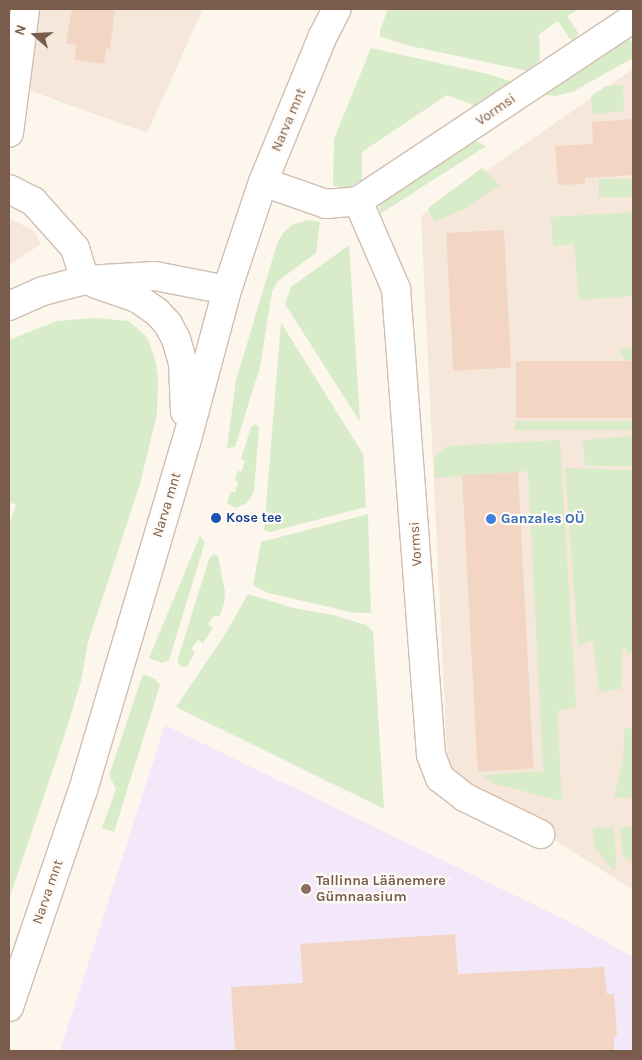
<!DOCTYPE html>
<meta charset="utf-8">
<style>
body{margin:0}
#map{position:relative;width:642px;height:1060px;overflow:hidden;background:#fdf6ec;font-family:Karla,sans-serif}
div>[style]{position:absolute}
.residential>*{inset:0;background:#f5e8da}
.education>*{inset:0;background:#f3e8fa}
.green>*{inset:0;background:#d8ecc9;transform-origin:0 0}
.building>*{inset:0;background:#f3d5c3;transform-origin:0 0}
.roads{filter:drop-shadow(1px 0 #d1beb0) drop-shadow(-1px 0 #d1beb0) drop-shadow(0 1px #d1beb0) drop-shadow(0 -1px #d1beb0)}
.street>*{height:28px;margin:-14px;padding:0 14px;transform-origin:14px;border-radius:14px;background:#fff}
.secondary>*{height:28px;margin:-14px;padding:0 14px;transform-origin:14px;border-radius:14px;background:#fff}
.dots>*{width:14px;height:14px;translate:-50% -50%;box-sizing:border-box;border:2px solid #fffaf3;border-radius:50%}
span{translate:-50% -50%;white-space:nowrap;text-align:center;line-height:1.15;-webkit-text-stroke:4.5px #fffaf3;paint-order:stroke}
.street-label{font-size:14px;color:#7a5c4d}
.transit-label{font-size:14px;color:#164399;font-weight:700}
.left{translate:0 -50%;text-align:left}
.shop-label{font-size:14px;color:#366cbe;font-weight:700}
.education-label{font-size:14px;color:#785e54;font-weight:700}
.frame{position:absolute;inset:0;border:10px solid #7a5c4d;pointer-events:none}
.north{position:absolute;left:10px;top:10px;width:50px;height:50px;-webkit-text-stroke:4px #fffaf3;paint-order:stroke;rotate:289deg;font-size:14px;font-weight:700;line-height:20px;text-align:center;color:#7a5c4d}
.north::after{content:'';display:block;margin:auto;width:18px;height:22px;background:#7a5c4d;clip-path:polygon(50% 0,100% 100%,50% 72%,0 100%)}
</style>
<div id="map">
<div class="residential">
<div style="clip-path:polygon(9px 9px,203px 9px,147px 133px,9px 83px)"></div>
<div style="clip-path:polygon(633px 69px,633px 890px,448px 772px,421px 216px)"></div>
<div style="clip-path:polygon(9px 218px,34px 231px,41px 244px,9px 265px)"></div>
</div>
<div class="education">
<div style="clip-path:polygon(165px 725px,576px 925px,633px 957px,633px 1051px,60px 1051px)"></div>
</div>
<div class="green">
<div style="clip-path:polygon(388px 9px,578px 9px,567px 16px,579px 34px,573px 40px,570px 39px,558px 21px,539px 34px,540px 60px,528px 71px,406px 45px,380px 36px,380px 30px)"></div>
<div style="clip-path:polygon(628px 36px,633px 45px,633px 58px,572px 92px,555px 96px,543px 94px)"></div>
<div style="clip-path:polygon(371px 48px,488px 74px,513px 82px,476px 106px,447px 95px,362px 152px,362px 180px,347px 188px,333px 186px,334px 139px)"></div>
<div style="clip-path:polygon(623px 85px,624px 111px,593px 114px,591px 96px,606px 86px)"></div>
<div style="clip-path:polygon(472px 139px,486px 146px,380px 214px,380px 206px,386px 197px)"></div>
<div style="clip-path:polygon(482px 168px,500px 185px,464px 209px,434px 222px,428px 208px)"></div>
<div style="left:633px;top:179px;width:18px;height:34px;rotate:90deg"></div>
<div style="clip-path:polygon(633px 212px,633px 296px,579px 300px,574px 244px,553px 246px,551px 217px)"></div>
<div style="clip-path:polygon(308px 220px,320px 222px,316px 253px,278px 281px,272px 292px,260px 367px,235px 447px,227px 448px,236px 380px,277px 244px,283px 233px,292px 225px)"></div>
<div style="clip-path:polygon(349px 245px,350px 259px,360px 422px,285px 304px,291px 287px)"></div>
<div style="clip-path:polygon(94px 318px,129px 321px,147px 338px,155px 359px,158px 378px,157px 414px,140px 484px,88px 642px,81px 681px,64px 737px,9px 899px,9px 524px,16px 505px,9px 502px,9px 340px,57px 321px)"></div>
<div style="clip-path:polygon(281px 323px,363px 454px,366px 507px,270px 532px,264px 530px)"></div>
<div style="clip-path:polygon(633px 348px,633px 360px,625px 361px,624px 357px,621px 356px,621px 349px)"></div>
<div style="left:633px;top:421px;width:9px;height:118px;rotate:90deg"></div>
<div style="clip-path:polygon(255px 424px,259px 428px,254px 492px,247px 503px,235px 508px,227px 503px,231px 492px,235px 492px,238px 482px,234px 480px,238px 471px,242px 471px,245px 461px,241px 459px,251px 427px)"></div>
<div style="clip-path:polygon(633px 436px,633px 466px,585px 466px,583px 440px)"></div>
<div style="clip-path:polygon(560px 440px,576px 707px,557px 711px,562px 801px,496px 784px,482px 775px,543px 771px,528px 471px,435px 478px,434px 457px,447px 446px)"></div>
<div style="clip-path:polygon(565px 468px,633px 470px,633px 618px,628px 621px,633px 619px,633px 651px,627px 655px,626px 648px,622px 650px,621px 689px,599px 692px,593px 640px,578px 646px)"></div>
<div style="clip-path:polygon(368px 514px,371px 613px,355px 613px,268px 593px,253px 585px,261px 542px)"></div>
<div style="clip-path:polygon(200px 536px,205px 542px,169px 660px,162px 663px,149px 658px)"></div>
<div style="clip-path:polygon(213px 554px,218px 556px,225px 592px,224px 604px,219px 617px,215px 615px,208px 624px,213px 628px,203px 643px,198px 640px,191px 649px,195px 653px,187px 666px,182px 667px,177px 662px,209px 559px)"></div>
<div style="clip-path:polygon(248px 594px,293px 608px,333px 615px,366px 625px,373px 632px,384px 809px,176px 707px,224px 636px)"></div>
<div style="clip-path:polygon(143px 674px,155px 679px,160px 685px,114px 832px,102px 828px,116px 789px,109px 775px)"></div>
<div style="clip-path:polygon(633px 728px,633px 798px,614px 797px,623px 762px,624px 729px)"></div>
<div style="clip-path:polygon(633px 826px,633px 862px,626px 858px,622px 853px,620px 827px)"></div>
<div style="clip-path:polygon(614px 827px,616px 859px,616px 869px,613px 870px,595px 848px,593px 828px)"></div>
</div>
<div class="building">
<div style="clip-path:polygon(72px 9px,115px 9px,110px 49px,106px 48px,104px 64px,75px 60px,76px 45px,66px 43px)"></div>
<div style="clip-path:polygon(633px 119px,633px 175px,585px 178px,585px 184px,558px 185px,555px 146px,593px 144px,592px 122px)"></div>
<div style="left:504px;top:230px;width:138px;height:58px;rotate:87deg"></div>
<div style="left:633px;top:361px;width:57px;height:117px;rotate:90deg"></div>
<div style="left:518px;top:472px;width:297px;height:56px;rotate:87deg"></div>
<div style="clip-path:polygon(455px 934px,458px 974px,604px 967px,607px 994px,614px 994px,617px 1036px,614px 1037px,614px 1051px,235px 1051px,231px 987px,303px 983px,300px 944px)"></div>
</div>
<div class="roads">
<div class="street">
<div style="left:9px;top:133px;width:125px;rotate:-82.6deg"></div>
<div style="left:263px;top:182px;width:67px;rotate:19.2deg"></div>
<div style="left:326px;top:204px;width:32px;rotate:-5deg"></div>
<div style="left:358px;top:201px;width:330px;rotate:-33.6deg"></div>
<div style="left:9px;top:189px;width:27px;rotate:27deg"></div>
<div style="left:33px;top:201px;width:63px;rotate:48.2deg"></div>
<div style="left:75px;top:248px;width:34px;rotate:73deg"></div>
<div style="left:358px;top:201px;width:96px;rotate:66.6deg"></div>
<div style="left:396px;top:289px;width:467px;rotate:85.7deg"></div>
<div style="left:431px;top:755px;width:25px;rotate:69deg"></div>
<div style="left:440px;top:778px;width:31px;rotate:38deg"></div>
<div style="left:464px;top:797px;width:85px;rotate:26deg"></div>
</div>
<div class="secondary">
<div style="left:96px;top:284px;width:43px;rotate:18.9deg"></div>
<div style="left:137px;top:298px;width:24px;rotate:35deg"></div>
<div style="left:157px;top:312px;width:16px;rotate:47deg"></div>
<div style="left:168px;top:324px;width:17px;rotate:62deg"></div>
<div style="left:176px;top:339px;width:26px;rotate:74deg"></div>
<div style="left:183px;top:364px;width:48px;rotate:87.6deg"></div>
<div style="left:9px;top:306px;width:37px;rotate:-24deg"></div>
<div style="left:43px;top:291px;width:43px;rotate:-14.7deg"></div>
<div style="left:85px;top:280px;width:70px;rotate:-3.3deg"></div>
<div style="left:155px;top:276px;width:73px;rotate:11deg"></div>
<div style="left:9px;top:1007px;width:229px;rotate:-71.2deg"></div>
<div style="left:83px;top:790px;width:362px;rotate:-73.5deg"></div>
<div style="left:186px;top:443px;width:158px;rotate:-75deg"></div>
<div style="left:227px;top:290px;width:114px;rotate:-71.6deg"></div>
<div style="left:263px;top:182px;width:158px;rotate:-67.7deg"></div>
<div style="left:323px;top:36px;width:30px;rotate:-63deg"></div>
</div>
</div>
<div class="dots">
<div style="left:216px;top:518px;background:#1a4fb4"></div>
<div style="left:491px;top:519px;background:#3f7fe0"></div>
<div style="left:306px;top:889px;background:#8d6e63"></div>
</div>
<div class="street-label">
<span style="left:496px;top:110px;rotate:-35deg">Vormsi</span>
<span style="left:289px;top:120px;rotate:-67deg">Narva mnt</span>
<span style="left:167px;top:505px;rotate:-73deg">Narva mnt</span>
<span style="left:416px;top:544px;rotate:-94deg">Vormsi</span>
<span style="left:48px;top:892px;rotate:-71deg">Narva mnt</span>
</div>
<div class="transit-label">
<span class="left" style="left:226px;top:518px">Kose tee</span>
</div>
<div class="shop-label">
<span class="left" style="left:501px;top:519px">Ganzales OÜ</span>
</div>
<div class="education-label">
<span class="left" style="left:316px;top:889px">Tallinna Läänemere<br>Gümnaasium</span>
</div>
<div class="frame"></div>
<div class="north">N</div>
</div>
